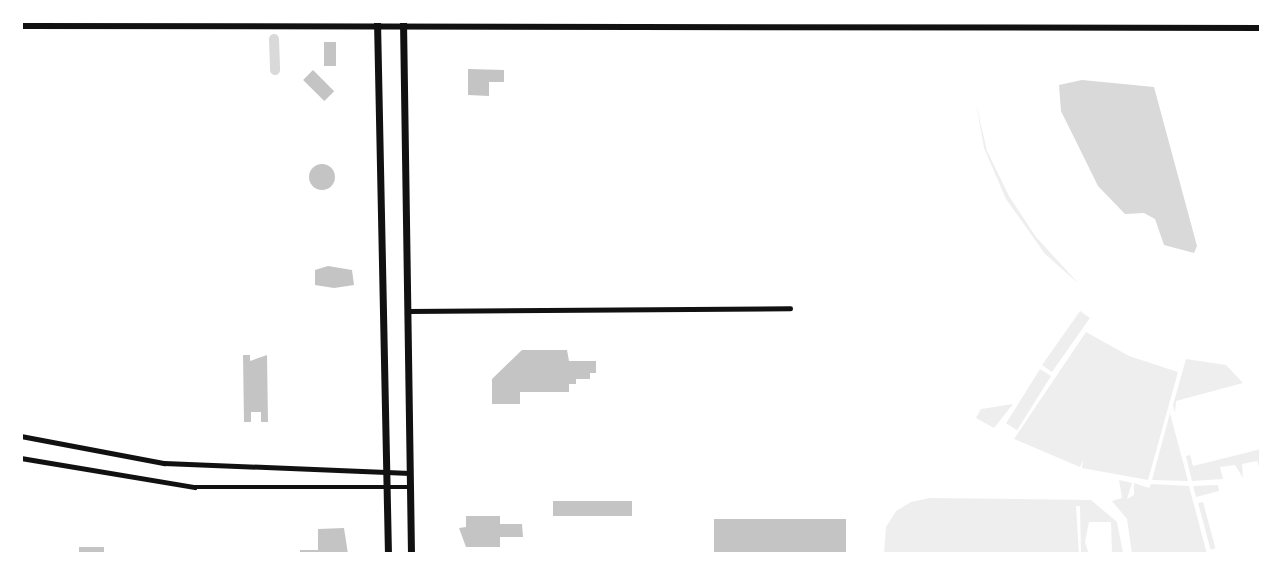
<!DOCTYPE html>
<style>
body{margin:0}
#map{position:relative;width:1282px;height:575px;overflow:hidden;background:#fff;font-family:"Crimson Pro",serif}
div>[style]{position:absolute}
.green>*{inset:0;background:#eee;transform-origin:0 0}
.water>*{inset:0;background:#d9d9d9}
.canal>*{height:10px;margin:-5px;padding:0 5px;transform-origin:5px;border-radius:5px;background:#d9d9d9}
.building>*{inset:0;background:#c4c4c4;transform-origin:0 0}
.round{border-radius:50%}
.minor>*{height:4.5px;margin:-2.25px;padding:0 2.25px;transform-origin:2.25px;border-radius:2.25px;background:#111}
.secondary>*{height:6px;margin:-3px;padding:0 3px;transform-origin:3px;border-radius:3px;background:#111}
.primary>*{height:7px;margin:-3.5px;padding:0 3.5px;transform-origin:3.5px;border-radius:3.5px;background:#111}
span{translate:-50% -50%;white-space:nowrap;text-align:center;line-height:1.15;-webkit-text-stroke:5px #fff;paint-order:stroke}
.frame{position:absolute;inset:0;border:23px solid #fff;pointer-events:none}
</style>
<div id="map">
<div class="green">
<div style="clip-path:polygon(976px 103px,987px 151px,1009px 196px,1036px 237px,1079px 284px,1045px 254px,1006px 199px,984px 148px)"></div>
<div style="left:1080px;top:311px;width:12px;height:66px;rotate:35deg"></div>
<div style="clip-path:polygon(1086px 332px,1129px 356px,1178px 372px,1148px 480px,1082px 468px,1083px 460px,1080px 467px,1014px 439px)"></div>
<div style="clip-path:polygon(1186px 359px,1226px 365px,1243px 383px,1176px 401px,1175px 413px,1173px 405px)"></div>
<div style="left:1040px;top:369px;width:13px;height:64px;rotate:32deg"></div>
<div style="clip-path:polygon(1013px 404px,994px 428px,976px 418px,981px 409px)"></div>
<div style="clip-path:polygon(1170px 413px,1188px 481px,1152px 480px)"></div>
<div style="clip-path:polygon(1261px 449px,1261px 472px,1257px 461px,1242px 464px,1243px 478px,1235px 465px,1220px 467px,1223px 479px,1192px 481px,1186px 456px,1190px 455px,1193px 466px)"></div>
<div style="clip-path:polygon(1119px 480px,1132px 483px,1127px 499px,1134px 495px,1134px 483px,1149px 488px,1151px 484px,1189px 486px,1207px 554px,1132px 554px,1127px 519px,1112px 501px,1122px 498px)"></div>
<div style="clip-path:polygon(1218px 485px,1219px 491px,1196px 497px,1193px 486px)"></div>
<div style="clip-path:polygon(930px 498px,1091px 500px,1117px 522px,1123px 553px,1112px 554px,1111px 522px,1089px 522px,1085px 542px,1089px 554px,1081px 554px,1080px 506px,1076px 506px,1079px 554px,884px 554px,886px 527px,896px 511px,911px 502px)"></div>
<div style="left:1203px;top:502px;width:48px;height:5px;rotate:75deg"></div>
</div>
<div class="water">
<div style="clip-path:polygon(1082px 80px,1154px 87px,1197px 246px,1194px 253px,1164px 245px,1155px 219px,1144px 213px,1125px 214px,1098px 186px,1061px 111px,1059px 85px)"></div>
</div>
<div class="canal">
<div style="left:274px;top:39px;width:31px;rotate:88deg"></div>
</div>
<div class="building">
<div style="left:324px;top:42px;width:12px;height:24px"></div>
<div style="clip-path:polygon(468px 69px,504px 70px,504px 82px,489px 82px,489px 96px,468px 95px)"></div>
<div style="left:313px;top:70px;width:30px;height:14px;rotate:45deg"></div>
<div class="round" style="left:309px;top:164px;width:26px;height:26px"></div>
<div style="clip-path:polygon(328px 266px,352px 270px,354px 285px,334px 288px,315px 285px,315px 270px)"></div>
<div style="clip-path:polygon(522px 350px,567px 350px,569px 361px,596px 361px,596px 373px,590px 373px,590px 379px,576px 379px,576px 384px,569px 384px,569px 392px,520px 392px,520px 404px,492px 404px,492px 379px)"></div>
<div style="clip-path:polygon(243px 355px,250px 355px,250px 361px,267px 355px,268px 422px,261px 422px,261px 412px,251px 412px,251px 422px,244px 422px)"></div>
<div style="left:553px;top:501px;width:79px;height:15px"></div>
<div style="clip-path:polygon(466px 516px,500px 516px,500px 524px,522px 524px,523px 537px,500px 537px,500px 547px,466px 547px,459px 528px,466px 527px)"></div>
<div style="left:714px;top:519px;width:132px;height:35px"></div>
<div style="clip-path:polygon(344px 528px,348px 554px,300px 554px,300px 550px,318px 550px,318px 529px)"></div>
<div style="left:79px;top:547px;width:25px;height:7px"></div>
</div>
<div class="minor">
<div style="left:408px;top:311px;width:382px;rotate:-0.4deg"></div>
<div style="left:21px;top:436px;width:146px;rotate:10.7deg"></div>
<div style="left:164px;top:463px;width:246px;rotate:2.3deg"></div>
<div style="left:21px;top:458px;width:176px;rotate:9.5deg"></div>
<div style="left:195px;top:487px;width:214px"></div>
</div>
<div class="secondary">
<div style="left:21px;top:26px;width:1240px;rotate:0.09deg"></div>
</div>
<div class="primary">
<div style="left:377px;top:21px;width:533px;rotate:88.82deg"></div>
<div style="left:403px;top:21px;width:533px;rotate:89.14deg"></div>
</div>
<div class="frame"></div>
</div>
